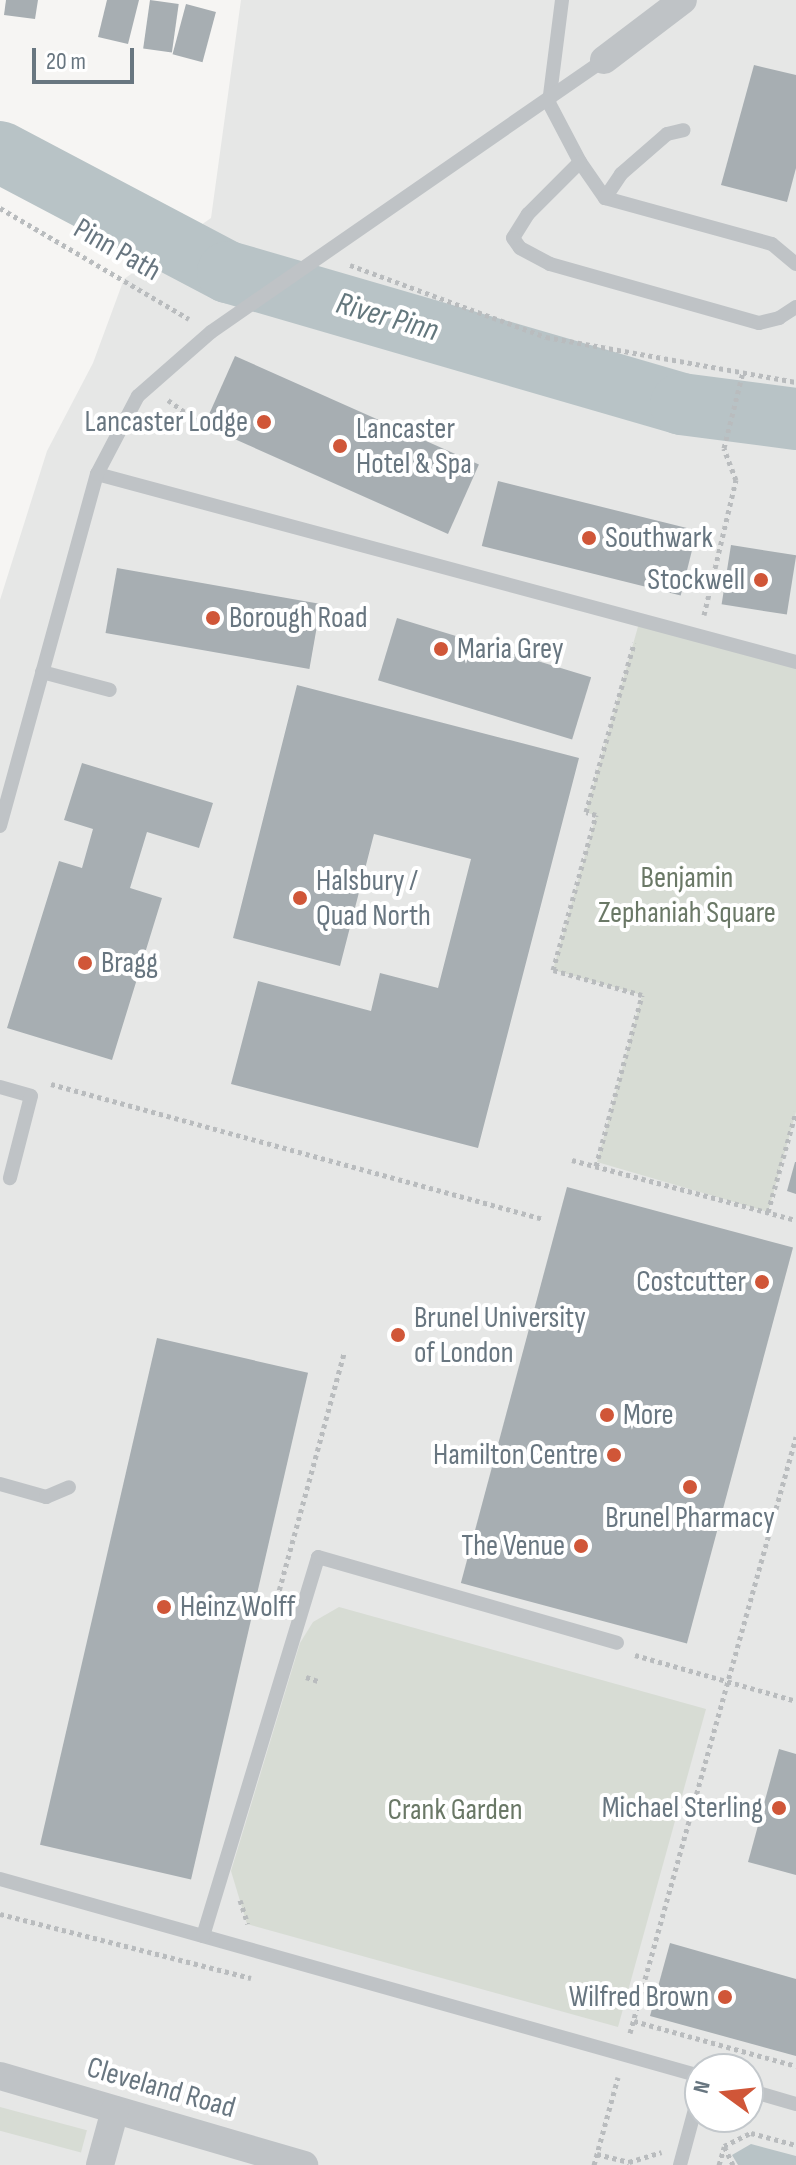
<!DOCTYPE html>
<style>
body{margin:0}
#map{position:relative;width:796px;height:2165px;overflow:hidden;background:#f6f5f3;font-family:"Sofia Sans Condensed",sans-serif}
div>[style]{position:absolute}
.built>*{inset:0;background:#e6e7e6}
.green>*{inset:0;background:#d7dcd4;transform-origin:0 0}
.water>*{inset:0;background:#b8c3c6}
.river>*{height:62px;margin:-31px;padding:0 31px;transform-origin:31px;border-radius:31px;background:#b8c3c6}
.building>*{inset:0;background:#a7aeb2;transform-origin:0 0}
.path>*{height:5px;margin-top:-2.5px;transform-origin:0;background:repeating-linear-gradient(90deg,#b9bcbe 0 4px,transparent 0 8px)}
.lane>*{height:14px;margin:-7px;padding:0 7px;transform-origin:7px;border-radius:7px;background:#bfc3c6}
.street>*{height:28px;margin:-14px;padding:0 14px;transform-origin:14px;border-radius:14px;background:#bfc3c6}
.dots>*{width:22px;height:22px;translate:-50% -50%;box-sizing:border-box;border:4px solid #fff;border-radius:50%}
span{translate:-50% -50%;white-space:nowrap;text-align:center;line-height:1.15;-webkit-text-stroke:8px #fff;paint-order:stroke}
.street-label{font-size:30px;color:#687680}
.poi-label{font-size:30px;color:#687680}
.right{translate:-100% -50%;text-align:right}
.left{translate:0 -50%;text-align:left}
.park-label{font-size:30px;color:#6a7866}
.water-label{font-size:32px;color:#63777d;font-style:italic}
.north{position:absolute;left:684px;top:2053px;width:80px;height:80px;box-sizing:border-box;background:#fff;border:2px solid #c3c8cc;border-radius:50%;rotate:285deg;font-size:22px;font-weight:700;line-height:32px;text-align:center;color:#687680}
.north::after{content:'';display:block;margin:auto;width:28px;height:36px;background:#d05638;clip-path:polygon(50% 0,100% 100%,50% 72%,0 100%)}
.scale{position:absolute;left:32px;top:48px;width:102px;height:36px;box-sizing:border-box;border:4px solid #687680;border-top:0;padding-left:10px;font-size:24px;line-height:28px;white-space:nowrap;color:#687680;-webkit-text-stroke:6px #fff;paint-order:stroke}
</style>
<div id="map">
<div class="built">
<div style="clip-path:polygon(evenodd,241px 0,796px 0,796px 2165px,0 2165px,0 600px,47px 451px,93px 363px,124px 279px,211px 218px,241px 0,700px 2069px,748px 2069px,748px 2117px,700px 2117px,700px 2069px)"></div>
</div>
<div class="green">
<div style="clip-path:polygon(639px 623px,796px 662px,796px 1112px,768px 1212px,597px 1162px,642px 995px,553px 970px,596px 816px,586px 812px)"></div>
<div style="clip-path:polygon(339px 1607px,706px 1709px,618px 2027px,247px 1924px,231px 1871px,300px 1643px,313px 1622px)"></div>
<div style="left:0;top:2107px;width:90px;height:23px;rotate:15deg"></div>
</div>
<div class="water">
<div style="clip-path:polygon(751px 2144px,796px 2156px,796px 2165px,738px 2165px,732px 2155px)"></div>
</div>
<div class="river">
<div style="left:0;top:152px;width:258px;rotate:27.8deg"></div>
<div style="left:228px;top:272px;width:472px;rotate:16.2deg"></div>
<div style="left:681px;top:404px;width:116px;rotate:7.4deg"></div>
</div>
<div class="building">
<div style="clip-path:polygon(6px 0,38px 0,35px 19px,4px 15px)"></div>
<div style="clip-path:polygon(107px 0,139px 0,128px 44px,98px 37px)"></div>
<div style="left:150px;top:0;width:29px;height:49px;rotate:8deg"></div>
<div style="left:186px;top:4px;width:31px;height:52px;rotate:15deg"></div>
<div style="clip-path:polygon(754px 65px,796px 75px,796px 168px,787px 202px,721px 185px)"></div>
<div style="left:235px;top:356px;width:267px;height:76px;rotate:24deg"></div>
<div style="left:498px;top:481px;width:205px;height:67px;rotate:14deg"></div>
<div style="left:731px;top:545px;width:66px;height:60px;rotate:9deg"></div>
<div style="left:117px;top:568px;width:207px;height:66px;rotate:10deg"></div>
<div style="left:397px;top:618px;width:203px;height:65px;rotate:17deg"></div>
<div style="clip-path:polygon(297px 685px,579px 758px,478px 1148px,231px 1084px,258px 981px,371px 1011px,380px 973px,438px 988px,471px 859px,374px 834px,340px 966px,233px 938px)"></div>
<div style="clip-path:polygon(82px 763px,213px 803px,199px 848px,147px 832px,130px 888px,162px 898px,112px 1060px,7px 1028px,59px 861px,82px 868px,93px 829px,64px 820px)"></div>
<div style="clip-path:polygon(795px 1162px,796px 1162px,796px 1194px,787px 1191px)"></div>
<div style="left:567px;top:1187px;width:234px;height:410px;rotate:15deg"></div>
<div style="left:157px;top:1338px;width:155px;height:520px;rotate:13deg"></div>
<div style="clip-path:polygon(779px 1749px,796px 1754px,796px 1875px,748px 1862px)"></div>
<div style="clip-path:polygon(670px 1943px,796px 1979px,796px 2056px,650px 2016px)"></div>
</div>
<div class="path">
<div style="left:0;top:208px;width:219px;rotate:30.4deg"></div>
<div style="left:350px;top:265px;width:209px;rotate:20.2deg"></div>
<div style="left:546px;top:337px;width:254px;rotate:10.2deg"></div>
<div style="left:168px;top:400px;width:43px;rotate:35.5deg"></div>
<div style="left:704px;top:615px;width:139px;rotate:-76.7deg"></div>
<div style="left:736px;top:480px;width:34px;rotate:-111deg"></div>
<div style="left:724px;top:448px;width:78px;rotate:-76deg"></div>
<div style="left:51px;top:1084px;width:510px;rotate:15.34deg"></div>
<div style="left:572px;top:1160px;width:232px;rotate:15deg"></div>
<div style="left:596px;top:1166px;width:177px;rotate:-74.9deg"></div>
<div style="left:642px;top:995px;width:92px;rotate:-164.3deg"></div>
<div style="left:553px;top:970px;width:161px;rotate:-74.5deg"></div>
<div style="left:596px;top:815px;width:10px;rotate:-163deg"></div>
<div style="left:586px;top:812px;width:176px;rotate:-74.1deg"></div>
<div style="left:768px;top:1212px;width:104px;rotate:-74.4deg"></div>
<div style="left:273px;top:1613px;width:269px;rotate:-74.7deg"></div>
<div style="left:635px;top:1655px;width:167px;rotate:15.9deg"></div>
<div style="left:306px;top:1677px;width:13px;rotate:18deg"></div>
<div style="left:240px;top:1900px;width:25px;rotate:72deg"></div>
<div style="left:0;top:1914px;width:259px;rotate:14.3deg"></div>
<div style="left:634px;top:2021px;width:168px;rotate:15.5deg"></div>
<div style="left:630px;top:2033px;width:619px;rotate:-74.44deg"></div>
<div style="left:597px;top:2154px;width:33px;rotate:14deg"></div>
<div style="left:629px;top:2162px;width:34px;rotate:-17deg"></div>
<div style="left:594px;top:2165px;width:91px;rotate:-74.7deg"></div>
<div style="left:719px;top:2165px;width:19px;rotate:-74deg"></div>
<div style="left:733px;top:2165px;width:21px;rotate:-115deg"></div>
<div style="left:724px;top:2146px;width:30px;rotate:-26deg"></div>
<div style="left:751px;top:2133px;width:47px;rotate:14.9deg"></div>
</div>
<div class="lane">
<div style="left:562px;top:0;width:104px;rotate:97.2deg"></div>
<div style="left:549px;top:103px;width:67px;rotate:62.3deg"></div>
<div style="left:580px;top:162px;width:44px;rotate:55.2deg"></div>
<div style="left:605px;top:198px;width:173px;rotate:15.4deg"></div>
<div style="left:772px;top:244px;width:31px;rotate:40deg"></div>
<div style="left:580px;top:162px;width:74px;rotate:135deg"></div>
<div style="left:528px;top:214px;width:28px;rotate:122deg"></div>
<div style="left:513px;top:238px;width:12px;rotate:55deg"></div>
<div style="left:520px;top:248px;width:34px;rotate:28deg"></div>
<div style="left:550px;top:264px;width:217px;rotate:15.8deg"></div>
<div style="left:759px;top:323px;width:21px;rotate:-14deg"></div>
<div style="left:779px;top:318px;width:20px;rotate:-33deg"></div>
<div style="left:605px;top:198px;width:29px;rotate:-56deg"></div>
<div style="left:621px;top:174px;width:61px;rotate:-41deg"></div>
<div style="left:667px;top:134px;width:17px;rotate:-13deg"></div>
<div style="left:97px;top:474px;width:724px;rotate:15.05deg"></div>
<div style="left:42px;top:672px;width:70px;rotate:14.8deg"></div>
<div style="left:0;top:826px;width:365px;rotate:-74.6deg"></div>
<div style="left:97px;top:474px;width:88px;rotate:-62.3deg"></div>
<div style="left:138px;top:396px;width:97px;rotate:-41.2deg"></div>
<div style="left:211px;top:332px;width:478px;rotate:-34.7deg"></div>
<div style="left:0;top:1087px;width:32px;rotate:16deg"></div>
<div style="left:31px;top:1096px;width:85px;rotate:104.4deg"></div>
<div style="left:0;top:1484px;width:48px;rotate:15.8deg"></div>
<div style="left:46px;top:1497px;width:25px;rotate:-23deg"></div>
<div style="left:0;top:1879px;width:727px;rotate:15.72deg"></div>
<div style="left:203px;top:1936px;width:396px;rotate:-73.1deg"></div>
<div style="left:318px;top:1557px;width:311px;rotate:16deg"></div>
<div style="left:748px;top:2090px;width:50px;rotate:16.3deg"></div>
<div style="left:680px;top:2165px;width:77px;rotate:-74.9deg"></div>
</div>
<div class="street">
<div style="left:604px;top:60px;width:99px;rotate:-37.2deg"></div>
<div style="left:0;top:2076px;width:317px;rotate:16.3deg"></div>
<div style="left:100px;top:2165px;width:57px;rotate:-74.7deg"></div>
</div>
<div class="dots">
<div style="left:264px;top:422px;background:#d05638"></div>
<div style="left:340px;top:446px;background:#d05638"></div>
<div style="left:589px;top:538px;background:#d05638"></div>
<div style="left:761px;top:580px;background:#d05638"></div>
<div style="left:213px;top:618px;background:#d05638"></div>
<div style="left:441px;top:649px;background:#d05638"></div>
<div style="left:300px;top:898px;background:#d05638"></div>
<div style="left:85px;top:963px;background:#d05638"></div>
<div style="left:762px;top:1282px;background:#d05638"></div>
<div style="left:398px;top:1335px;background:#d05638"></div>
<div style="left:607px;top:1415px;background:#d05638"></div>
<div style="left:614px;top:1455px;background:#d05638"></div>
<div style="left:690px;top:1487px;background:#d05638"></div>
<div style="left:581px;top:1546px;background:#d05638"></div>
<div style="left:164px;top:1607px;background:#d05638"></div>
<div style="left:779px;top:1808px;background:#d05638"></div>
<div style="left:725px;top:1997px;background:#d05638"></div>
</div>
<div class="street-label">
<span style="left:117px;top:250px;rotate:30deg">Pinn Path</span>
<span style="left:161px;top:2088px;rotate:16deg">Cleveland Road</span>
</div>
<div class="poi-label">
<span class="right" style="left:248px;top:422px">Lancaster Lodge</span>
<span class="left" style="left:356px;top:446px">Lancaster<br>Hotel &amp; Spa</span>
<span class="left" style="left:605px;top:538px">Southwark</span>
<span class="right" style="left:745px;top:580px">Stockwell</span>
<span class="left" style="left:229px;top:618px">Borough Road</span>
<span class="left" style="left:457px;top:649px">Maria Grey</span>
<span class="left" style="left:316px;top:898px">Halsbury /<br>Quad North</span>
<span class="left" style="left:101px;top:963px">Bragg</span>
<span class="right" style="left:746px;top:1282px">Costcutter</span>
<span class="left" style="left:414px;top:1335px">Brunel University<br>of London</span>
<span class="left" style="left:623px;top:1415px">More</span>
<span class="right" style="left:598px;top:1455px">Hamilton Centre</span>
<span style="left:690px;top:1518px">Brunel Pharmacy</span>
<span class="right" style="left:565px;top:1546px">The Venue</span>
<span class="left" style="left:180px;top:1607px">Heinz Wolff</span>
<span class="right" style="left:763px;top:1808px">Michael Sterling</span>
<span class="right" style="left:709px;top:1997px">Wilfred Brown</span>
</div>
<div class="park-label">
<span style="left:687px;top:895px">Benjamin<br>Zephaniah Square</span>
<span style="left:455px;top:1810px">Crank Garden</span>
</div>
<div class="water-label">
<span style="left:387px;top:318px;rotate:16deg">River Pinn</span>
</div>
<div class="north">N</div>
<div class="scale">20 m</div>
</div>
